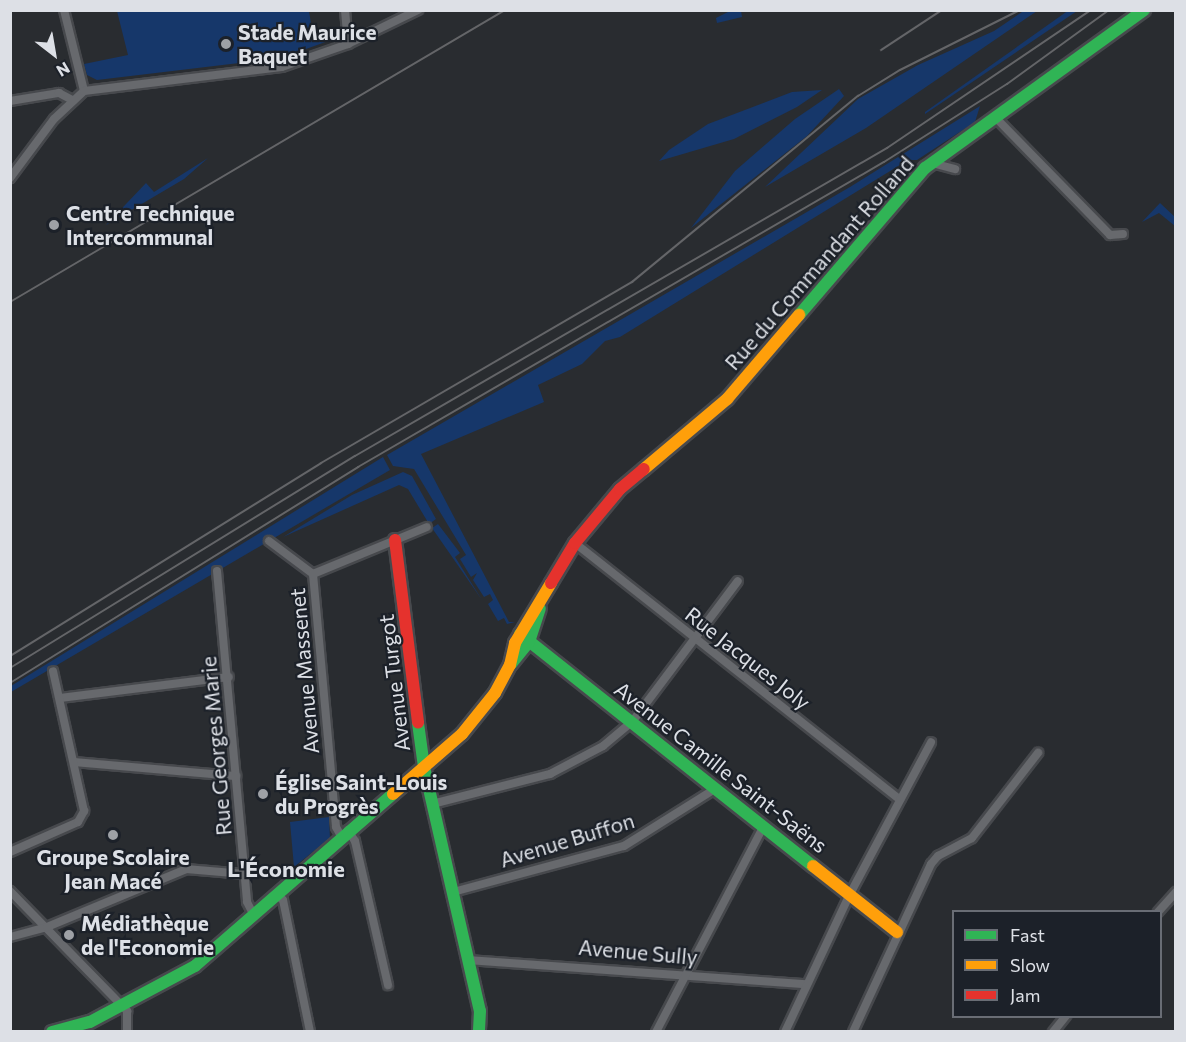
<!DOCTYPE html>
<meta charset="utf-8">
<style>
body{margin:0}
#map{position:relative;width:1186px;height:1042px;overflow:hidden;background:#292c30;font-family:Commissioner,sans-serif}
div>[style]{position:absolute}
.green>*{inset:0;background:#16376a}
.roads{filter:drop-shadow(2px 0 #47494d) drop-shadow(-2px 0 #47494d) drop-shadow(0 2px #47494d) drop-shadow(0 -2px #47494d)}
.street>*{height:8px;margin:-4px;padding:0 4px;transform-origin:4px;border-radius:4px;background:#67696d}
.fast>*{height:12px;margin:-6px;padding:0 6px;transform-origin:6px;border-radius:6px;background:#30b455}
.slow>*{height:12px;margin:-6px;padding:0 6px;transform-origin:6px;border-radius:6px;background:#ff9f0a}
.jam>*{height:12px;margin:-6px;padding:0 6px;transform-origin:6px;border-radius:6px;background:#e5322d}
.rail>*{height:2px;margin:-1px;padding:0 1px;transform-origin:1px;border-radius:1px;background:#646568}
.dots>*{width:16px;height:16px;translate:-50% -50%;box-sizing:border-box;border:3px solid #1c2129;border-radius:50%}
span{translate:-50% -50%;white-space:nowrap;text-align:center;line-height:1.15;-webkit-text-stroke:4.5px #1c2129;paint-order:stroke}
.poi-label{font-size:21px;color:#dde0e6;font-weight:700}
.left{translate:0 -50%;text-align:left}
.street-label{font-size:21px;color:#dde0e6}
.neighbourhood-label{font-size:22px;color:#dde0e6;font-weight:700}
.frame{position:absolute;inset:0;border:12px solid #dde0e6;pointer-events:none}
.legend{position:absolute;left:952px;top:910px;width:210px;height:108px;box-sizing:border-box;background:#1c2129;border:2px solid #696d75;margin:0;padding:8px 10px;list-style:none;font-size:18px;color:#dde0e6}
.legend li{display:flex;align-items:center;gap:12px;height:30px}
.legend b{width:30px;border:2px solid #696d75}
.north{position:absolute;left:24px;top:24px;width:60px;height:60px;-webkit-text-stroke:4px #1c2129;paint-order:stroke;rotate:149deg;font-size:16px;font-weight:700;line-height:24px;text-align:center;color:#dde0e6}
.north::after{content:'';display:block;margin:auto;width:21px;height:27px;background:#dde0e6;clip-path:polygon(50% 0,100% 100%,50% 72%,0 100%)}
</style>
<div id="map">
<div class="green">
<div style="clip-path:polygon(1025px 10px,1037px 11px,866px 128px,765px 187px,858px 99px,918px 65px,994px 31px)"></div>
<div style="clip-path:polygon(1069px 10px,1077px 11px,925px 114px,925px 112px)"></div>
<div style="clip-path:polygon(117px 11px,309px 11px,312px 30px,341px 29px,342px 36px,281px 58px,97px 80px,87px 75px,84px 64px,128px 55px)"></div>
<div style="clip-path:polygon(730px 11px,741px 11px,742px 17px,717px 23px,716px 18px)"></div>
<div style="clip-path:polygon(839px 89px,844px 96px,807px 136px,691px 228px,735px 171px,795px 119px)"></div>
<div style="clip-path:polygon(822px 90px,797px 107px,734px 139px,659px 161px,669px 150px,708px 124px,792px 92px)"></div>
<div style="clip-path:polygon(980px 106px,975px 122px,917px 160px,908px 160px,620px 337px,605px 341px,582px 364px,538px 385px,544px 402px,421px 454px,509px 622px,515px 622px,507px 624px,504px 618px,498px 621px,488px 604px,493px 600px,490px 594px,484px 597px,473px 580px,477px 573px,471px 577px,460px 559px,466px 555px,414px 469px,393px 466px,387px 455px,850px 187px)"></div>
<div style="clip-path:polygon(208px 158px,184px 179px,106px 225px,146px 183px,154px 192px)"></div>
<div style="clip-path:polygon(1160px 203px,1175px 217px,1175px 226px,1159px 213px,1142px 222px)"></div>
<div style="clip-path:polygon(383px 457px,390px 470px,11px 692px,11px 686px)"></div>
<div style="clip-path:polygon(403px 472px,412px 476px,436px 519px,429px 524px,408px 489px,399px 485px,283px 537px,352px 495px)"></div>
<div style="clip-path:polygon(438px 524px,460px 553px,455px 557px,482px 600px,432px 528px)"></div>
<div style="clip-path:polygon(329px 817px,330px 838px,294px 867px,290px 822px)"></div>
</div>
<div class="roads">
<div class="street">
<div style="left:64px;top:10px;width:83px;rotate:76.1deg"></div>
<div style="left:345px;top:10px;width:34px;rotate:85deg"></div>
<div style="left:10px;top:101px;width:50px;rotate:-9.3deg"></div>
<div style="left:59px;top:93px;width:15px;rotate:28deg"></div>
<div style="left:995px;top:117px;width:165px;rotate:45.7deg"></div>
<div style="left:1110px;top:235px;width:13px;rotate:-4deg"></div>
<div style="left:932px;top:163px;width:24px;rotate:15deg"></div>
<div style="left:10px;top:178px;width:74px;rotate:-53.3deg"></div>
<div style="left:54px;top:119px;width:41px;rotate:-43deg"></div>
<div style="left:84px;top:91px;width:199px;rotate:-6.9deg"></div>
<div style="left:282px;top:67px;width:70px;rotate:-19.2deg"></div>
<div style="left:348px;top:44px;width:78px;rotate:-25.9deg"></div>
<div style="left:269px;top:541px;width:55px;rotate:36.9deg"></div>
<div style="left:575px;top:543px;width:414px;rotate:38.3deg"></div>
<div style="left:217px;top:571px;width:332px;rotate:84.8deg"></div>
<div style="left:247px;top:902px;width:16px;rotate:63deg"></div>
<div style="left:313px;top:574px;width:254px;rotate:84.8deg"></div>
<div style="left:336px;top:827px;width:10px;rotate:61deg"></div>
<div style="left:313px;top:574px;width:123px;rotate:-22.4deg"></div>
<div style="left:60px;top:698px;width:170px;rotate:-7.1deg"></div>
<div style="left:75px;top:762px;width:162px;rotate:5deg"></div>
<div style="left:432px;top:804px;width:122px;rotate:-14.3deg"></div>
<div style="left:550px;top:774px;width:60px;rotate:-27.8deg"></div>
<div style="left:603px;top:746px;width:38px;rotate:-40deg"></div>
<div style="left:632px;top:722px;width:176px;rotate:-53.1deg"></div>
<div style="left:348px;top:830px;width:13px;rotate:58deg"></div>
<div style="left:355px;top:841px;width:148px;rotate:77.1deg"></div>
<div style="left:10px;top:852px;width:74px;rotate:-23.8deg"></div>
<div style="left:78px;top:822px;width:13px;rotate:-61deg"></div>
<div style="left:84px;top:811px;width:143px;rotate:-102.5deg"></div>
<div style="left:10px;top:891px;width:168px;rotate:45.7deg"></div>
<div style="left:127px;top:1011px;width:21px;rotate:90deg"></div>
<div style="left:453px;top:892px;width:177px;rotate:-15.1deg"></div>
<div style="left:624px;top:846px;width:107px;rotate:-32.1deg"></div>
<div style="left:276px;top:894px;width:9px;rotate:41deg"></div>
<div style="left:283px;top:900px;width:135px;rotate:78.4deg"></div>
<div style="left:1158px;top:912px;width:27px;rotate:-48deg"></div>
<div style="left:10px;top:937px;width:38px;rotate:-15deg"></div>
<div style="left:47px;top:927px;width:151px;rotate:-22.6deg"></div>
<div style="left:186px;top:869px;width:59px;rotate:4.8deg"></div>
<div style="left:468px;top:960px;width:338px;rotate:4.1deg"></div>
<div style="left:656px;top:1032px;width:233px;rotate:-62.4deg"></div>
<div style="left:785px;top:1032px;width:153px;rotate:-64.8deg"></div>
<div style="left:850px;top:894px;width:172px;rotate:-61.9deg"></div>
<div style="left:853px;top:1032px;width:185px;rotate:-65.1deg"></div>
<div style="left:931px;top:864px;width:11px;rotate:-49deg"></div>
<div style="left:938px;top:856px;width:38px;rotate:-28deg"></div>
<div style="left:972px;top:838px;width:108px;rotate:-52.2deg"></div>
<div style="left:1053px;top:1032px;width:21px;rotate:-51deg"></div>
</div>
<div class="fast">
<div style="left:799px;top:315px;width:194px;rotate:-49.4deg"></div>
<div style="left:925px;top:168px;width:270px;rotate:-35.8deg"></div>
<div style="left:520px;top:634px;width:374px;rotate:38.4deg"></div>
<div style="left:511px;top:664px;width:28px;rotate:-51deg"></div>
<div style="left:529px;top:642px;width:35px;rotate:-72deg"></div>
<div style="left:418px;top:723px;width:44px;rotate:82.2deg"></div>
<div style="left:424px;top:767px;width:250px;rotate:77.1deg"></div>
<div style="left:480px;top:1011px;width:21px;rotate:93deg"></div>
<div style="left:52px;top:1032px;width:39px;rotate:-15deg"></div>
<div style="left:90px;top:1022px;width:119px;rotate:-28.1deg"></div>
<div style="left:195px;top:966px;width:262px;rotate:-41deg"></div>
</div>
<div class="slow">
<div style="left:644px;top:469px;width:109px;rotate:-40.1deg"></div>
<div style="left:727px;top:399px;width:111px;rotate:-49.4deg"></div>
<div style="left:393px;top:794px;width:91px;rotate:-41deg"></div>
<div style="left:462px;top:734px;width:53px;rotate:-51.2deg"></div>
<div style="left:495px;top:693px;width:32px;rotate:-62deg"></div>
<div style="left:510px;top:665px;width:23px;rotate:-77deg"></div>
<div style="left:515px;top:643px;width:70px;rotate:-59deg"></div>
<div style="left:813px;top:866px;width:107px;rotate:38.2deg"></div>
</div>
<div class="jam">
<div style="left:395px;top:540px;width:184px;rotate:82.8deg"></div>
<div style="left:551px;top:583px;width:47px;rotate:-59deg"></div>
<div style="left:575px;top:543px;width:70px;rotate:-50.2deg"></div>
<div style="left:620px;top:489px;width:31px;rotate:-40deg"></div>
</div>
</div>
<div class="rail">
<div style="left:881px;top:50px;width:73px;rotate:-33.3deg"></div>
<div style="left:10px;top:302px;width:575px;rotate:-30.54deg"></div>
<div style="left:10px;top:656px;width:366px;rotate:-31.8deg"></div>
<div style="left:321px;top:463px;width:360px;rotate:-30.2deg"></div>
<div style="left:632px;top:282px;width:293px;rotate:-39.5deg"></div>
<div style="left:858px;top:96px;width:49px;rotate:-31.8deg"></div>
<div style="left:900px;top:70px;width:134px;rotate:-26.6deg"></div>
<div style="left:10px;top:668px;width:405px;rotate:-31.6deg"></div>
<div style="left:355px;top:456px;width:615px;rotate:-30.07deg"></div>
<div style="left:887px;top:148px;width:246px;rotate:-34.1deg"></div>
<div style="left:10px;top:683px;width:410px;rotate:-31.8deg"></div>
<div style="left:358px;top:467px;width:608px;rotate:-30.11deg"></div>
<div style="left:884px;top:162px;width:146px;rotate:-32.4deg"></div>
<div style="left:1007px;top:84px;width:126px;rotate:-36deg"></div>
</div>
<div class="dots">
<div style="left:226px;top:44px;background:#9ea1a6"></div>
<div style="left:54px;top:225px;background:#9ea1a6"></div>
<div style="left:263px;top:794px;background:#9ea1a6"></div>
<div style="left:113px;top:835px;background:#9ea1a6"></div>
<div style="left:69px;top:935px;background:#9ea1a6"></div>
</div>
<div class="poi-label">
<span class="left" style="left:238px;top:44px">Stade Maurice<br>Baquet</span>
<span class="left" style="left:66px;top:225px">Centre Technique<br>Intercommunal</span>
<span class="left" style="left:275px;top:794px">Église Saint-Louis<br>du Progrès</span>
<span style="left:113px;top:869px">Groupe Scolaire<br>Jean Macé</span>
<span class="left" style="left:81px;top:935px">Médiathèque<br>de l'Economie</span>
</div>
<div class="street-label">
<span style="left:819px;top:263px;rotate:-49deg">Rue du Commandant Rolland</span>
<span style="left:748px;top:658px;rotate:38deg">Rue Jacques Joly</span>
<span style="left:304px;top:671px;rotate:-95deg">Avenue Massenet</span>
<span style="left:394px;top:683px;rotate:-97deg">Avenue Turgot</span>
<span style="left:216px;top:746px;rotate:-95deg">Rue Georges Marie</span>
<span style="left:721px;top:767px;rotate:38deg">Avenue Camille Saint-Saëns</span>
<span style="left:567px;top:840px;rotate:-17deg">Avenue Buffon</span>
<span style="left:638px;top:952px;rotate:5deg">Avenue Sully</span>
</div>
<div class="neighbourhood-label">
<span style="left:286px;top:869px">L'Économie</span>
</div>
<div class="frame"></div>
<ul class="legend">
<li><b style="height:8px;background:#30b455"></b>Fast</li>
<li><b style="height:8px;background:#ff9f0a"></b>Slow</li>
<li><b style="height:8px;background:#e5322d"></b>Jam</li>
</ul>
<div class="north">N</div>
</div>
